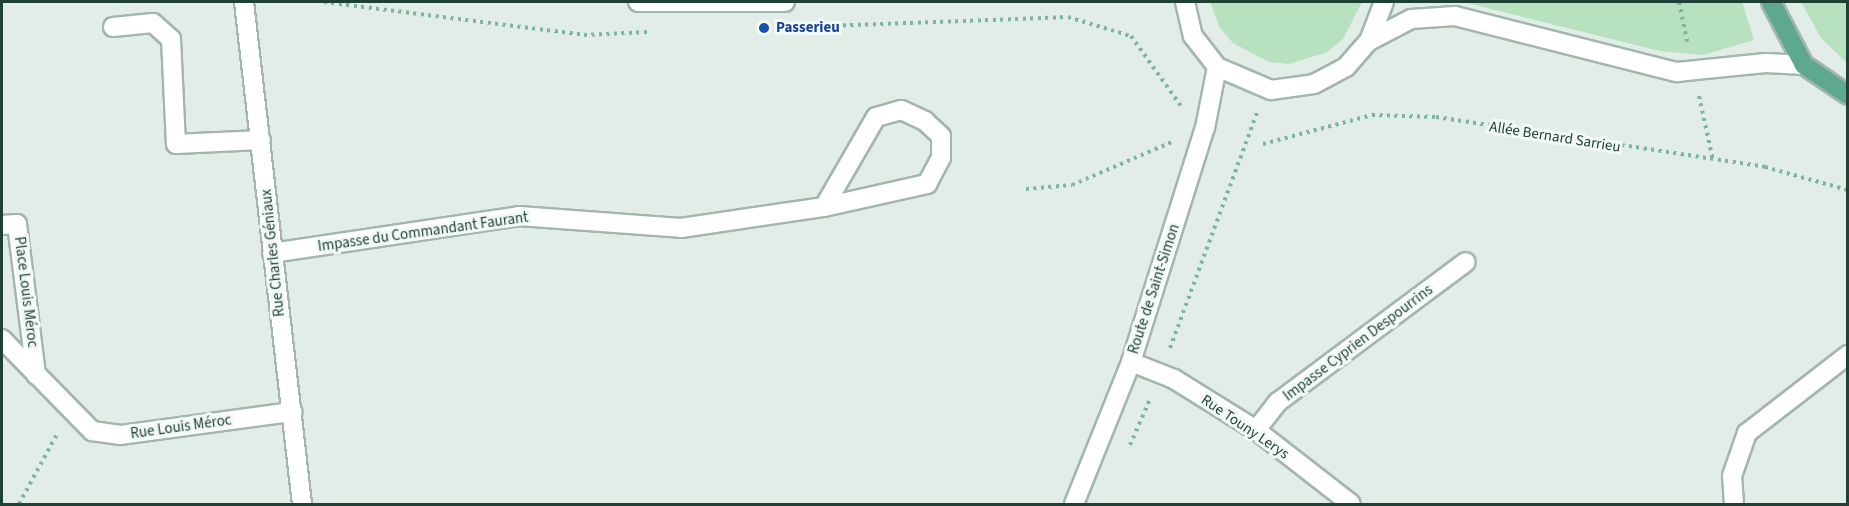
<!DOCTYPE html>
<meta charset="utf-8">
<style>
body{margin:0}
#map{position:relative;width:1849px;height:506px;overflow:hidden;background:#e1ede6;font-family:"Source Sans 3",sans-serif}
div>[style]{position:absolute}
.green>*{inset:0;background:#b7e1bf}
.path>*{height:4px;margin-top:-2px;transform-origin:0;background:repeating-linear-gradient(90deg,#7db59f 0 3px,transparent 0 7.5px)}
.roads{filter:drop-shadow(2px 0 #a3b6ad) drop-shadow(-2px 0 #a3b6ad) drop-shadow(0 2px #a3b6ad) drop-shadow(0 -2px #a3b6ad)}
.minor>*{height:18px;margin:-9px;padding:0 9px;transform-origin:9px;border-radius:9px;background:#fff}
.major>*{height:18px;margin:-9px;padding:0 9px;transform-origin:9px;border-radius:9px;background:#5fa890}
.dots>*{width:16px;height:16px;translate:-50% -50%;box-sizing:border-box;border:3px solid #f2f9f5;border-radius:50%}
span{translate:-50% -50%;white-space:nowrap;text-align:center;line-height:1.15;-webkit-text-stroke:6px #f2f9f5;paint-order:stroke}
.transit-label{font-size:15px;color:#164399;font-weight:700}
.left{translate:0 -50%;text-align:left}
.street-label{font-size:15px;color:#1f4034}
.frame{position:absolute;inset:0;border:3px solid #1f4034;pointer-events:none}
</style>
<div id="map">
<div class="green">
<div style="clip-path:polygon(1210px 2px,1362px 2px,1343px 39px,1327px 52px,1289px 64px,1269px 62px,1233px 43px,1220px 28px)"></div>
<div style="clip-path:polygon(1463px 2px,1742px 2px,1754px 40px,1703px 55px,1660px 51px)"></div>
<div style="clip-path:polygon(1801px 2px,1847px 2px,1847px 63px,1821px 38px)"></div>
</div>
<div class="path">
<div style="left:324px;top:2px;width:262px;rotate:7.2deg"></div>
<div style="left:584px;top:35px;width:63px;rotate:-2.7deg"></div>
<div style="left:1679px;top:2px;width:44px;rotate:78.2deg"></div>
<div style="left:798px;top:27px;width:270px;rotate:-2.1deg"></div>
<div style="left:1068px;top:17px;width:66px;rotate:16.8deg"></div>
<div style="left:1131px;top:36px;width:86px;rotate:54.5deg"></div>
<div style="left:1699px;top:96px;width:66px;rotate:77.8deg"></div>
<div style="left:1263px;top:144px;width:113px;rotate:-14.9deg"></div>
<div style="left:1372px;top:115px;width:64px;rotate:1.8deg"></div>
<div style="left:1436px;top:117px;width:333px;rotate:8.6deg"></div>
<div style="left:1765px;top:167px;width:86px;rotate:15.5deg"></div>
<div style="left:1026px;top:189px;width:46px;rotate:-5deg"></div>
<div style="left:1072px;top:185px;width:109px;rotate:-23.3deg"></div>
<div style="left:1170px;top:348px;width:251px;rotate:-69.7deg"></div>
<div style="left:1130px;top:445px;width:52px;rotate:-66.4deg"></div>
<div style="left:19px;top:504px;width:80px;rotate:-61.5deg"></div>
</div>
<div class="roads">
<div class="minor">
<div style="left:244px;top:2px;width:505px;rotate:83.41deg"></div>
<div style="left:638px;top:2px;width:147px"></div>
<div style="left:1185px;top:2px;width:35px;rotate:77deg"></div>
<div style="left:1193px;top:36px;width:39px;rotate:52deg"></div>
<div style="left:1217px;top:67px;width:59px;rotate:23.1deg"></div>
<div style="left:1271px;top:90px;width:43px;rotate:-7.9deg"></div>
<div style="left:1314px;top:84px;width:36px;rotate:-28deg"></div>
<div style="left:1346px;top:67px;width:35px;rotate:-49deg"></div>
<div style="left:1369px;top:41px;width:42px;rotate:-69deg"></div>
<div style="left:113px;top:27px;width:40px;rotate:-5.7deg"></div>
<div style="left:153px;top:23px;width:24px;rotate:42deg"></div>
<div style="left:171px;top:39px;width:105px;rotate:87.3deg"></div>
<div style="left:176px;top:144px;width:85px;rotate:-2.7deg"></div>
<div style="left:1369px;top:41px;width:47px;rotate:-27.6deg"></div>
<div style="left:1411px;top:19px;width:44px;rotate:-3.9deg"></div>
<div style="left:1455px;top:16px;width:229px;rotate:14.2deg"></div>
<div style="left:1677px;top:72px;width:89px;rotate:-5.8deg"></div>
<div style="left:1766px;top:63px;width:38px;rotate:3deg"></div>
<div style="left:2px;top:225px;width:15px;rotate:-4deg"></div>
<div style="left:17px;top:224px;width:152px;rotate:82.8deg"></div>
<div style="left:272px;top:253px;width:250px;rotate:-8.5deg"></div>
<div style="left:519px;top:216px;width:162px;rotate:4.2deg"></div>
<div style="left:681px;top:228px;width:145px;rotate:-8.4deg"></div>
<div style="left:824px;top:207px;width:106px;rotate:-12.6deg"></div>
<div style="left:927px;top:184px;width:30px;rotate:-62deg"></div>
<div style="left:941px;top:158px;width:22px;rotate:-90deg"></div>
<div style="left:941px;top:136px;width:22px;rotate:-137deg"></div>
<div style="left:925px;top:121px;width:26px;rotate:-155deg"></div>
<div style="left:901px;top:110px;width:26px;rotate:164deg"></div>
<div style="left:876px;top:117px;width:104px;rotate:120deg"></div>
<div style="left:2px;top:339px;width:129px;rotate:45.6deg"></div>
<div style="left:92px;top:431px;width:29px;rotate:8deg"></div>
<div style="left:121px;top:435px;width:173px;rotate:-7.7deg"></div>
<div style="left:1131px;top:362px;width:46px;rotate:21.6deg"></div>
<div style="left:1174px;top:379px;width:97px;rotate:31.9deg"></div>
<div style="left:1256px;top:430px;width:120px;rotate:37.9deg"></div>
<div style="left:1256px;top:430px;width:36px;rotate:-52deg"></div>
<div style="left:1278px;top:402px;width:234px;rotate:-36.7deg"></div>
<div style="left:1074px;top:504px;width:153px;rotate:-68.1deg"></div>
<div style="left:1131px;top:362px;width:245px;rotate:-72.5deg"></div>
<div style="left:1205px;top:128px;width:62px;rotate:-78.9deg"></div>
<div style="left:1734px;top:504px;width:28px;rotate:-94deg"></div>
<div style="left:1732px;top:476px;width:46px;rotate:-70.8deg"></div>
<div style="left:1747px;top:433px;width:128px;rotate:-37.7deg"></div>
</div>
<div class="major">
<div style="left:1771px;top:2px;width:71px;rotate:62.4deg"></div>
<div style="left:1804px;top:65px;width:53px;rotate:34.3deg"></div>
</div>
</div>
<div class="dots">
<div style="left:764px;top:28px;background:#1a4fb4"></div>
</div>
<div class="transit-label">
<span class="left" style="left:776px;top:28px">Passerieu</span>
</div>
<div class="street-label">
<span style="left:1555px;top:137px;rotate:9deg">Allée Bernard Sarrieu</span>
<span style="left:423px;top:232px;rotate:-8deg">Impasse du Commandant Faurant</span>
<span style="left:273px;top:253px;rotate:-96deg">Rue Charles Géniaux</span>
<span style="left:1154px;top:289px;rotate:-72deg">Route de Saint-Simon</span>
<span style="left:26px;top:292px;rotate:83deg">Place Louis Méroc</span>
<span style="left:1358px;top:343px;rotate:-37deg">Impasse Cyprien Despourrins</span>
<span style="left:181px;top:427px;rotate:-8deg">Rue Louis Méroc</span>
<span style="left:1245px;top:427px;rotate:34deg">Rue Touny Lerys</span>
</div>
<div class="frame"></div>
</div>
